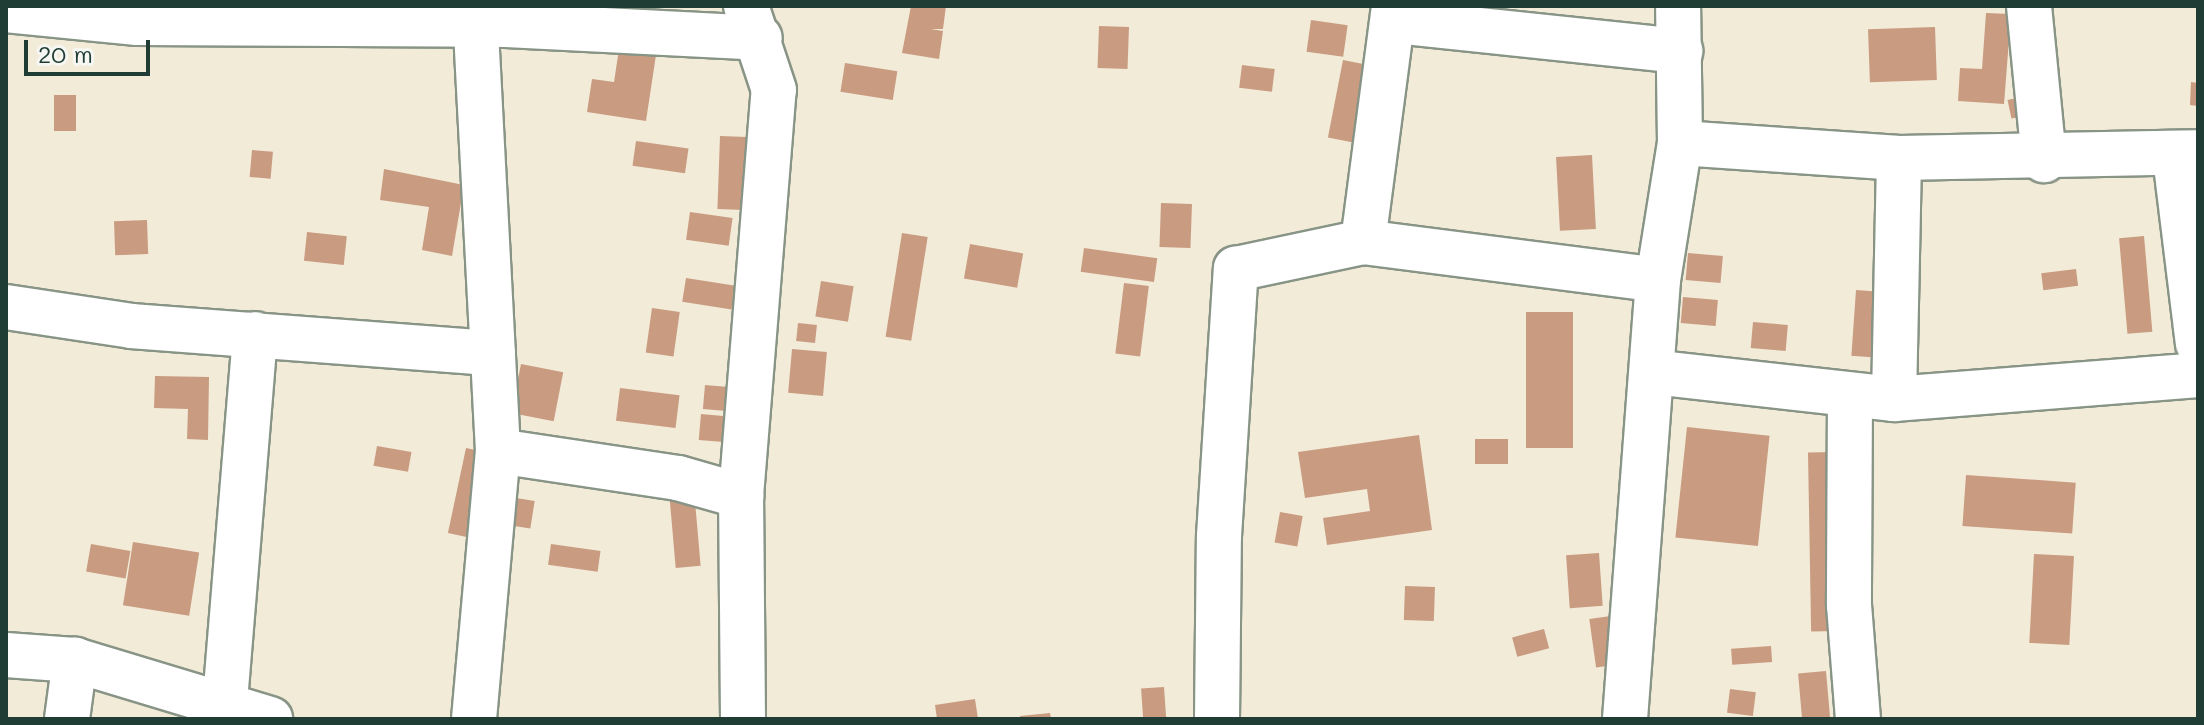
<!DOCTYPE html>
<style>
body{margin:0}
#map{position:relative;width:2204px;height:725px;overflow:hidden;background:#f2ebd8;font-family:Mali,sans-serif}
div>[style]{position:absolute}
.building>*{inset:0;background:#c99b81;transform-origin:0 0}
.roads{filter:drop-shadow(2px 0 #889486) drop-shadow(-2px 0 #889486) drop-shadow(0 2px #889486) drop-shadow(0 -2px #889486)}
.street>*{height:44px;margin:-22px;padding:0 22px;transform-origin:22px;border-radius:22px;background:#fff}
span{translate:-50% -50%;white-space:nowrap;text-align:center;line-height:1.15;-webkit-text-stroke:7px #f6f6f2;paint-order:stroke}
.frame{position:absolute;inset:0;border:8px solid #1f3d34;pointer-events:none}
.scale{position:absolute;left:24px;top:40px;width:126px;height:36px;box-sizing:border-box;border:4px solid #1f3d34;border-top:0;padding-left:10px;font-size:24px;line-height:28px;white-space:nowrap;color:#1f3d34;-webkit-text-stroke:6px #f6f6f2;paint-order:stroke}
</style>
<div id="map">
<div class="building">
<div style="clip-path:polygon(911px 6px,946px 6px,943px 29px,931px 29px,943px 31px,939px 59px,902px 53px)"></div>
<div style="clip-path:polygon(1986px 13px,2011px 14px,2004px 104px,1958px 101px,1960px 68px,1982px 69px)"></div>
<div style="left:1311px;top:20px;width:37px;height:32px;rotate:8deg"></div>
<div style="left:1099px;top:26px;width:30px;height:42px;rotate:2deg"></div>
<div style="left:1935px;top:27px;width:53px;height:67px;rotate:88deg"></div>
<div style="clip-path:polygon(619px 49px,656px 55px,646px 121px,587px 112px,592px 79px,614px 82px)"></div>
<div style="left:1343px;top:60px;width:31px;height:79px;rotate:11deg"></div>
<div style="left:845px;top:63px;width:53px;height:29px;rotate:9deg"></div>
<div style="left:1242px;top:65px;width:33px;height:23px;rotate:7deg"></div>
<div style="clip-path:polygon(2191px 82px,2198px 83px,2198px 106px,2190px 105px)"></div>
<div style="left:54px;top:95px;width:22px;height:36px"></div>
<div style="left:2031px;top:95px;width:19px;height:24px;rotate:78deg"></div>
<div style="left:720px;top:136px;width:27px;height:73px;rotate:2deg"></div>
<div style="left:636px;top:141px;width:53px;height:25px;rotate:8deg"></div>
<div style="left:252px;top:150px;width:21px;height:27px;rotate:5deg"></div>
<div style="left:1592px;top:155px;width:74px;height:36px;rotate:87deg"></div>
<div style="clip-path:polygon(384px 169px,464px 185px,452px 256px,422px 250px,429px 207px,380px 200px)"></div>
<div style="left:1161px;top:203px;width:31px;height:44px;rotate:2deg"></div>
<div style="left:690px;top:212px;width:43px;height:28px;rotate:8deg"></div>
<div style="left:147px;top:220px;width:34px;height:33px;rotate:88deg"></div>
<div style="left:307px;top:232px;width:40px;height:29px;rotate:6deg"></div>
<div style="left:902px;top:233px;width:26px;height:105px;rotate:9deg"></div>
<div style="left:2144px;top:236px;width:96px;height:25px;rotate:85deg"></div>
<div style="left:970px;top:244px;width:54px;height:35px;rotate:10deg"></div>
<div style="left:1084px;top:248px;width:74px;height:24px;rotate:8deg"></div>
<div style="left:1688px;top:253px;width:35px;height:27px;rotate:5deg"></div>
<div style="left:2076px;top:269px;width:17px;height:35px;rotate:83deg"></div>
<div style="left:686px;top:278px;width:50px;height:24px;rotate:9deg"></div>
<div style="left:821px;top:281px;width:33px;height:36px;rotate:9deg"></div>
<div style="left:1124px;top:283px;width:25px;height:71px;rotate:7deg"></div>
<div style="left:1856px;top:290px;width:27px;height:66px;rotate:4deg"></div>
<div style="left:1683px;top:297px;width:35px;height:26px;rotate:5deg"></div>
<div style="left:652px;top:308px;width:28px;height:45px;rotate:8deg"></div>
<div style="left:1526px;top:312px;width:47px;height:136px"></div>
<div style="left:1753px;top:322px;width:35px;height:26px;rotate:5deg"></div>
<div style="left:798px;top:323px;width:19px;height:18px;rotate:6deg"></div>
<div style="left:792px;top:349px;width:35px;height:44px;rotate:5deg"></div>
<div style="left:521px;top:364px;width:43px;height:50px;rotate:11deg"></div>
<div style="clip-path:polygon(155px 376px,209px 377px,208px 440px,187px 439px,188px 409px,154px 408px)"></div>
<div style="left:705px;top:385px;width:24px;height:24px;rotate:5deg"></div>
<div style="left:620px;top:388px;width:60px;height:33px;rotate:7deg"></div>
<div style="left:701px;top:414px;width:25px;height:26px;rotate:5deg"></div>
<div style="left:1687px;top:427px;width:83px;height:111px;rotate:6deg"></div>
<div style="clip-path:polygon(1419px 435px,1432px 530px,1327px 545px,1323px 518px,1370px 511px,1367px 489px,1305px 498px,1298px 452px)"></div>
<div style="left:1475px;top:439px;width:33px;height:25px"></div>
<div style="left:377px;top:446px;width:35px;height:20px;rotate:10deg"></div>
<div style="left:466px;top:448px;width:24px;height:87px;rotate:12deg"></div>
<div style="left:1835px;top:452px;width:179px;height:27px;rotate:89deg"></div>
<div style="left:1966px;top:475px;width:110px;height:51px;rotate:4deg"></div>
<div style="left:694px;top:490px;width:76px;height:25px;rotate:85deg"></div>
<div style="left:510px;top:497px;width:25px;height:28px;rotate:9deg"></div>
<div style="left:1280px;top:512px;width:23px;height:31px;rotate:10deg"></div>
<div style="left:133px;top:542px;width:67px;height:64px;rotate:9deg"></div>
<div style="left:91px;top:544px;width:40px;height:28px;rotate:10deg"></div>
<div style="left:551px;top:544px;width:50px;height:21px;rotate:8deg"></div>
<div style="left:1599px;top:553px;width:53px;height:33px;rotate:86deg"></div>
<div style="left:2034px;top:554px;width:40px;height:89px;rotate:3deg"></div>
<div style="left:1405px;top:586px;width:30px;height:34px;rotate:2deg"></div>
<div style="left:1618px;top:615px;width:49px;height:29px;rotate:82deg"></div>
<div style="left:1544px;top:629px;width:20px;height:33px;rotate:75deg"></div>
<div style="left:1771px;top:646px;width:16px;height:40px;rotate:86deg"></div>
<div style="left:1826px;top:671px;width:48px;height:28px;rotate:85deg"></div>
<div style="left:1164px;top:687px;width:32px;height:23px;rotate:86deg"></div>
<div style="left:1730px;top:689px;width:26px;height:24px;rotate:7deg"></div>
<div style="clip-path:polygon(975px 699px,978px 719px,937px 719px,935px 705px)"></div>
<div style="clip-path:polygon(1050px 713px,1051px 719px,1020px 719px,1020px 716px)"></div>
</div>
<div class="roads">
<div class="street">
<div style="left:2029px;top:6px;width:155px;rotate:84.4deg"></div>
<div style="left:6px;top:10px;width:132px;rotate:5.7deg"></div>
<div style="left:137px;top:23px;width:369px;rotate:0.3deg"></div>
<div style="left:506px;top:25px;width:254px;rotate:2.9deg"></div>
<div style="left:1394px;top:21px;width:288px;rotate:6deg"></div>
<div style="left:1680px;top:143px;width:220px;rotate:3.9deg"></div>
<div style="left:1899px;top:158px;width:299px;rotate:-1.1deg"></div>
<div style="left:2175px;top:157px;width:188px;rotate:83deg"></div>
<div style="left:1363px;top:242px;width:238px;rotate:-82.5deg"></div>
<div style="left:6px;top:307px;width:126px;rotate:8.6deg"></div>
<div style="left:131px;top:326px;width:363px;rotate:4.3deg"></div>
<div style="left:1652px;top:372px;width:244px;rotate:6.4deg"></div>
<div style="left:1894px;top:399px;width:305px;rotate:-4.5deg"></div>
<div style="left:1850px;top:396px;width:209px;rotate:90.3deg"></div>
<div style="left:1849px;top:605px;width:114px;rotate:85.5deg"></div>
<div style="left:1894px;top:399px;width:241px;rotate:-88.8deg"></div>
<div style="left:498px;top:451px;width:182px;rotate:8.5deg"></div>
<div style="left:678px;top:478px;width:66px;rotate:15.9deg"></div>
<div style="left:6px;top:655px;width:69px;rotate:4.1deg"></div>
<div style="left:75px;top:660px;width:204px;rotate:16.8deg"></div>
<div style="left:225px;top:701px;width:368px;rotate:-85.3deg"></div>
<div style="left:67px;top:719px;width:60px;rotate:-82.3deg"></div>
<div style="left:474px;top:719px;width:269px;rotate:-84.9deg"></div>
<div style="left:498px;top:451px;width:427px;rotate:-93deg"></div>
<div style="left:743px;top:719px;width:223px;rotate:-90.5deg"></div>
<div style="left:741px;top:496px;width:407px;rotate:-85.4deg"></div>
<div style="left:774px;top:90px;width:89px;rotate:-108.4deg"></div>
<div style="left:1217px;top:719px;width:183px;rotate:-89.4deg"></div>
<div style="left:1219px;top:536px;width:268px;rotate:-86.4deg"></div>
<div style="left:1236px;top:269px;width:130px;rotate:-12deg"></div>
<div style="left:1363px;top:242px;width:297px;rotate:7.3deg"></div>
<div style="left:1625px;top:719px;width:440px;rotate:-85.7deg"></div>
<div style="left:1658px;top:280px;width:139px;rotate:-80.9deg"></div>
<div style="left:1680px;top:143px;width:137px;rotate:-90.8deg"></div>
</div>
</div>
<div class="frame"></div>
<div class="scale">20 m</div>
</div>
